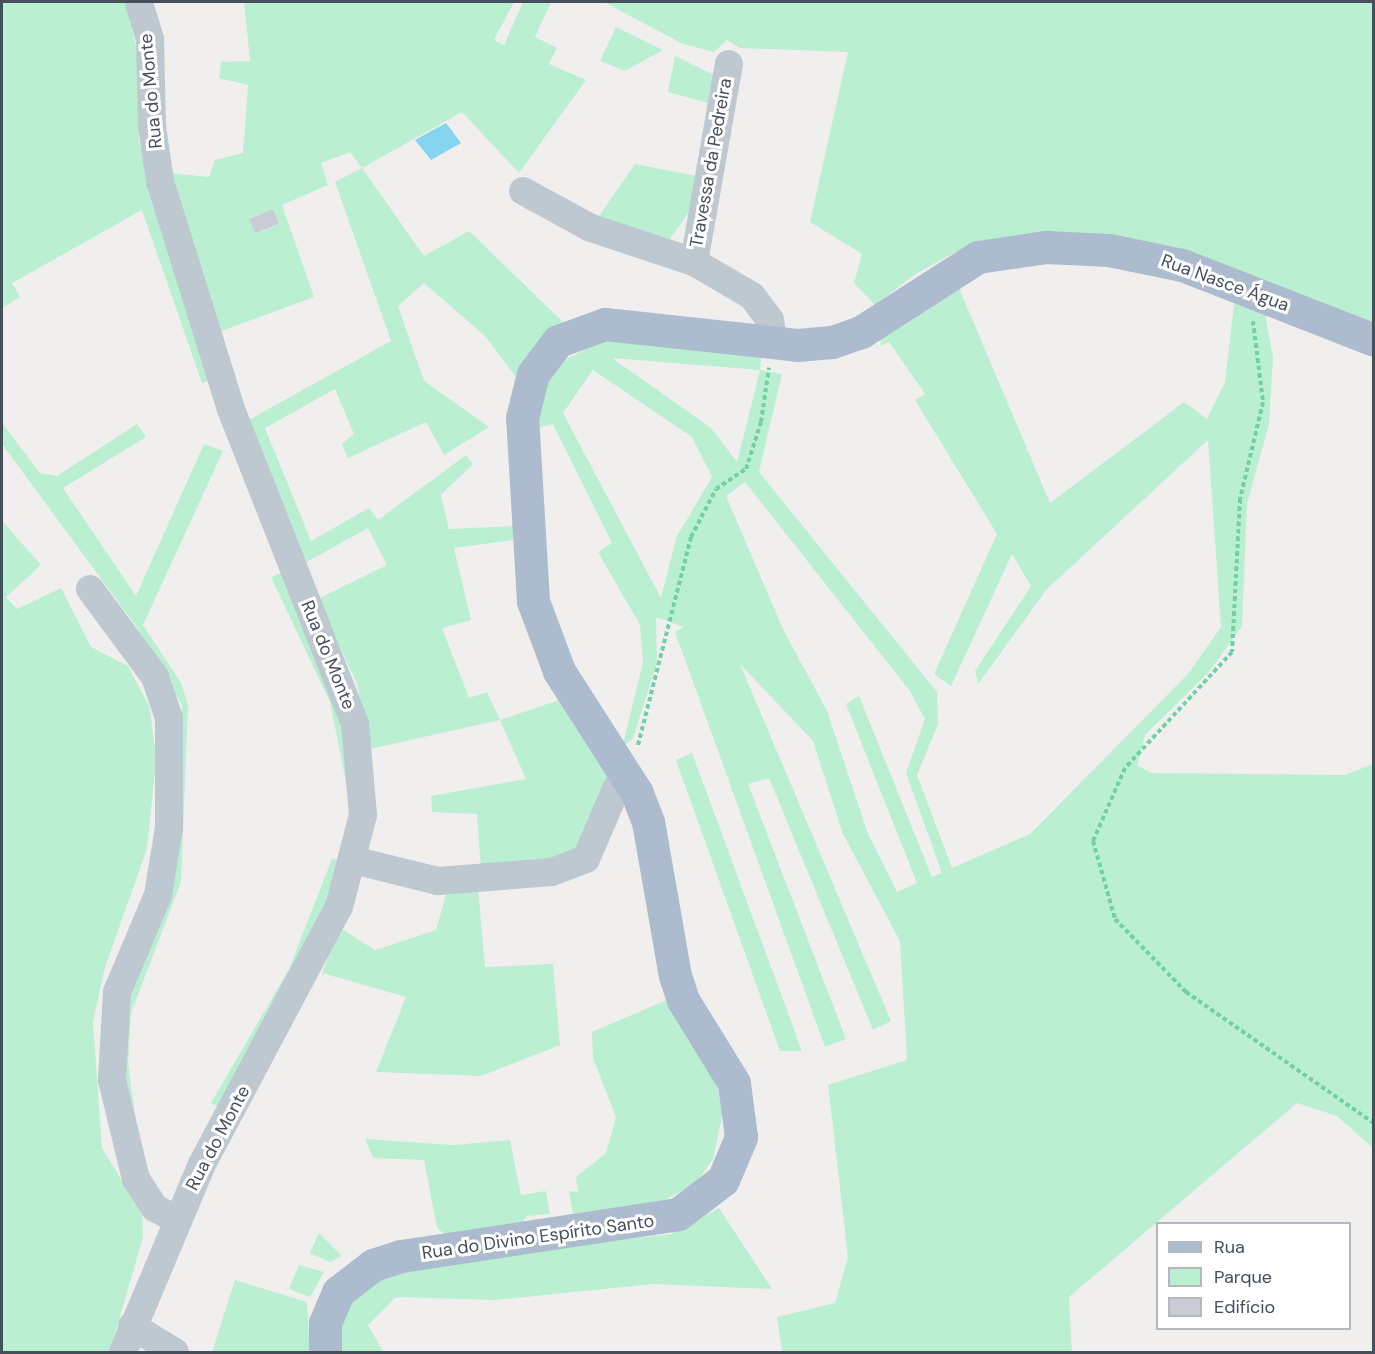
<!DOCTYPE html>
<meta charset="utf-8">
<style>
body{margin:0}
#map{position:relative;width:1375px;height:1354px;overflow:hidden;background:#f1eeee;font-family:"DM Sans",sans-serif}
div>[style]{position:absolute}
.green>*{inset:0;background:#baf0d1}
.water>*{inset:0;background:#85d4ef}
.building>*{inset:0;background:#c9ccd4;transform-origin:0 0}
.path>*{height:4px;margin-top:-2px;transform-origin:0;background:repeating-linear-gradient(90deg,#71d0a5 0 4.5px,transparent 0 7.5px)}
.minor>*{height:28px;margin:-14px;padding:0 14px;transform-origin:14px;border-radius:14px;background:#bec8d1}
.major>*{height:33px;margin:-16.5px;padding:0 16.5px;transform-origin:16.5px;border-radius:16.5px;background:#acbcce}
span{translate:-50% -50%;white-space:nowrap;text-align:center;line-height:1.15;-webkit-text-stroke:6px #fff;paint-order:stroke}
.street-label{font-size:18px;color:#45505c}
.frame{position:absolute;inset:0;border:3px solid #45505c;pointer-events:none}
.legend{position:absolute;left:1156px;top:1222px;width:195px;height:108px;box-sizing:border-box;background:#fff;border:2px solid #b5b9be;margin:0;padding:8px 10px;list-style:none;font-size:18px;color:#45505c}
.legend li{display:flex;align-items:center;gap:12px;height:30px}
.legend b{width:30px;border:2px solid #b5b9be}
</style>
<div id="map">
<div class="green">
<div style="clip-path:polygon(2px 2px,126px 2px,138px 55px,139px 140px,146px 175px,213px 379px,202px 383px,142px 210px,12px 283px,20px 297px,2px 308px)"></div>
<div style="clip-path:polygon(evenodd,244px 2px,514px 2px,494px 40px,504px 45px,523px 2px,551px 2px,535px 37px,557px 48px,549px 64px,586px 80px,519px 173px,462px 112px,362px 168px,424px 256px,469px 231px,565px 324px,516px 377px,485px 336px,424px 283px,398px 306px,424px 381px,489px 427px,444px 455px,426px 422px,348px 458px,342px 444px,354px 434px,335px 389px,265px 428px,311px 541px,369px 508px,378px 520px,466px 455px,473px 464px,441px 495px,449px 529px,513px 526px,513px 540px,454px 548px,471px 620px,442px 628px,469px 698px,487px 692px,500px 720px,562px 699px,612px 771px,580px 851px,563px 861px,481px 869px,477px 814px,432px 812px,431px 796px,526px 779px,500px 720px,370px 749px,357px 684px,318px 599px,387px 565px,368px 528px,303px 564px,247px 421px,391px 341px,335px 182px,362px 168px,350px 152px,321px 163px,328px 185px,282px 205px,314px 297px,219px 332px,169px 173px,209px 177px,215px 160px,243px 153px,248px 85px,219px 78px,221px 62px,250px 61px,244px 2px,273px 209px,279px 224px,255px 234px,249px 218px,273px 209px)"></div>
<div style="clip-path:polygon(604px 2px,1373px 2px,1373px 327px,1202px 257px,970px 244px,917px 273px,875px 305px,854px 283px,862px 254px,810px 222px,848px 52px,740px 48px,727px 40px,714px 52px,683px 44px)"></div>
<div style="clip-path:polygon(616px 27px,663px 50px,625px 71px,600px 61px)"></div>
<div style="clip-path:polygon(675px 56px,718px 77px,712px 104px,668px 92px)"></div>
<div style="clip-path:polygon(635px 164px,697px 176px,689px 212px,670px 239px,597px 219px)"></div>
<div style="clip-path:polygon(evenodd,956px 281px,1050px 503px,1184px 402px,1207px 419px,1225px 382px,1234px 304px,1247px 299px,1264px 308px,1273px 357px,1269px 424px,1247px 504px,1242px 626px,1209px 672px,1145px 735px,1137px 765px,1151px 773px,1345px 775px,1373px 764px,1373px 1148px,1337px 1116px,1297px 1103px,1069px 1297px,1072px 1352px,782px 1352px,777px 1317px,835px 1303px,848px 1257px,828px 1085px,907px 1060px,900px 941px,843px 834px,813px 741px,740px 664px,891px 1021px,873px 1030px,769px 778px,748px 784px,846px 1039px,825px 1047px,675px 632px,684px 627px,656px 617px,657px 663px,633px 738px,622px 748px,643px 662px,640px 625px,598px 552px,612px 543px,553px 424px,537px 428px,545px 384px,561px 362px,604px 340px,761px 357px,760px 370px,782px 374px,759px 472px,937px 692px,938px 724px,917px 775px,952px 868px,1030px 834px,1188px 674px,1221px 627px,1208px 440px,1047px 589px,978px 684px,975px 671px,1031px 586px,1012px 554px,951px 686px,934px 674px,997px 534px,915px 400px,925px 394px,889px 342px,880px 346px,882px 334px,956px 281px,612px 358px,760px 370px,737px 462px,711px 428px,612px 358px,956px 281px,593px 370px,692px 437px,712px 477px,676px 538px,661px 598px,563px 413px,593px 370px,956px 281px,745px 482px,910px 691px,925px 719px,906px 773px,942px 873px,932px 877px,859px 696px,846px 704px,917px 883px,897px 892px,868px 834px,827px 711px,783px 629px,726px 496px,745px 482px)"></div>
<div style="clip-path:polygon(2px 423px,40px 473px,57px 476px,137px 424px,146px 437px,63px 488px,136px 596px,204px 444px,223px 451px,143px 625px,181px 683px,188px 705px,181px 882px,131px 1013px,128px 1063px,137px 1130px,121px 1065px,123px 1011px,178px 817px,182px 705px,138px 629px,2px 444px)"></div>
<div style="clip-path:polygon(2px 521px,41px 565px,6px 597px,17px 609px,61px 588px,91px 647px,128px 666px,150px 708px,156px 760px,147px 849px,105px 967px,93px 1022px,102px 1148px,142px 1214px,143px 1237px,110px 1352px,2px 1352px)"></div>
<div style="clip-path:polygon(281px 573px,345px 733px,347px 787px,330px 702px,271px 577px)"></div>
<div style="clip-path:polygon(692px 753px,802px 1051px,780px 1051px,676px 760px)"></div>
<div style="clip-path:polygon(332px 859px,342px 860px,335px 888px,221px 1108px,211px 1103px,289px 969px)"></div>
<div style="clip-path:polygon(478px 887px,485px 967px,553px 964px,560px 1045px,481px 1076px,376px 1072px,406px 997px,322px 973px,340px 928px,375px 950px,436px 930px,448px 888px)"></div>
<div style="clip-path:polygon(669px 999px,709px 1065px,724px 1107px,713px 1159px,696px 1183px,644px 1212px,573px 1213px,569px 1191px,578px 1192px,576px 1177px,606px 1153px,616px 1117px,593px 1058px,592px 1032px)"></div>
<div style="clip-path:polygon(365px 1139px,453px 1145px,510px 1140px,521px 1195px,546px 1191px,550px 1214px,527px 1216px,517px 1230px,452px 1240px,437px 1228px,424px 1160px,373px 1158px)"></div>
<div style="clip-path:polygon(719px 1208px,772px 1289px,653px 1284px,495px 1300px,396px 1297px,368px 1325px,383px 1352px,335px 1352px,346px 1302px,372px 1276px,410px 1265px,671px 1234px)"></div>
<div style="clip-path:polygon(319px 1233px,342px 1256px,330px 1262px,310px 1253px)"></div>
<div style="clip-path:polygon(299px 1265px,324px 1272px,310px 1297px,289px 1289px)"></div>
<div style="clip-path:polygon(235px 1280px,307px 1302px,310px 1352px,212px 1352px)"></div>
</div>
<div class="water">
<div style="clip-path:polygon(446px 123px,461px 143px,431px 160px,415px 140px)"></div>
</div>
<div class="building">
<div style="left:273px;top:209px;width:16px;height:26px;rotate:68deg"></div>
</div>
<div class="path">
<div style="left:1253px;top:321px;width:82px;rotate:83deg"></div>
<div style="left:1263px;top:402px;width:100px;rotate:103.3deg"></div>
<div style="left:1240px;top:499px;width:153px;rotate:93deg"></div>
<div style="left:1232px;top:652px;width:158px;rotate:132.7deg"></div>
<div style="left:1125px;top:768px;width:80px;rotate:113.7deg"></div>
<div style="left:1093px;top:841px;width:81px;rotate:74.2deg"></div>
<div style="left:1115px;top:919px;width:102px;rotate:45.8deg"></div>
<div style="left:1186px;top:992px;width:229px;rotate:34.9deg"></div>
<div style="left:638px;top:745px;width:215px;rotate:-75.7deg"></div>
<div style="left:691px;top:537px;width:54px;rotate:-62.5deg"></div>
<div style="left:716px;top:489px;width:36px;rotate:-34deg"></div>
<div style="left:746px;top:469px;width:49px;rotate:-72.3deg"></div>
<div style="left:761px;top:422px;width:55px;rotate:-81.6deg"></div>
</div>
<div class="minor">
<div style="left:523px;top:191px;width:77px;rotate:28.6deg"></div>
<div style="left:591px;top:228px;width:108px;rotate:18.3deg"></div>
<div style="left:694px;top:262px;width:67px;rotate:30.4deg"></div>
<div style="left:752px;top:296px;width:30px;rotate:53deg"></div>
<div style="left:770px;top:320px;width:19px;rotate:81deg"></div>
<div style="left:694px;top:262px;width:201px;rotate:-80deg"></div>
<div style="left:90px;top:589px;width:109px;rotate:53.5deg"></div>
<div style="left:155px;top:677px;width:43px;rotate:71.1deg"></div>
<div style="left:169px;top:718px;width:110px;rotate:90deg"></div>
<div style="left:169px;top:828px;width:68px;rotate:99.3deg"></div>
<div style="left:158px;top:895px;width:105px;rotate:112.9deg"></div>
<div style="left:117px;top:992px;width:88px;rotate:93.3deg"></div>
<div style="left:112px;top:1080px;width:102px;rotate:76.4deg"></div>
<div style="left:136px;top:1179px;width:35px;rotate:57deg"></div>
<div style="left:155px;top:1208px;width:24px;rotate:28deg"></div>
<div style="left:353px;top:860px;width:88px;rotate:13.9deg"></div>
<div style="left:438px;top:881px;width:114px;rotate:-4.5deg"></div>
<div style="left:552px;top:872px;width:36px;rotate:-21deg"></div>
<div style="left:586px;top:859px;width:76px;rotate:-66.8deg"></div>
<div style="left:616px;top:789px;width:17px;rotate:-45deg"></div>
<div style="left:132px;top:1326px;width:50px;rotate:31.2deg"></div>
<div style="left:123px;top:1352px;width:202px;rotate:-67.2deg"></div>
<div style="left:201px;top:1166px;width:293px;rotate:-62deg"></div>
<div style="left:339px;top:907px;width:95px;rotate:-75.4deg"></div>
<div style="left:363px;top:815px;width:91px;rotate:-95deg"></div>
<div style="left:355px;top:724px;width:339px;rotate:-111.5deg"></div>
<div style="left:231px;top:409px;width:239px;rotate:-107.3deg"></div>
<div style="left:160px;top:181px;width:56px;rotate:-98.3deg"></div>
<div style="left:152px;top:126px;width:87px;rotate:-91.3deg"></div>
<div style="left:150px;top:39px;width:39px;rotate:-107deg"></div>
</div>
<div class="major">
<div style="left:325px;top:1352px;width:29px;rotate:-90deg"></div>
<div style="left:325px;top:1323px;width:34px;rotate:-67deg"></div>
<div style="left:338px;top:1292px;width:44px;rotate:-37.6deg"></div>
<div style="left:373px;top:1265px;width:29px;rotate:-18deg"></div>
<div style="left:401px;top:1256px;width:280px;rotate:-8.6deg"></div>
<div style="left:678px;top:1214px;width:56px;rotate:-37.1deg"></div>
<div style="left:723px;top:1180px;width:47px;rotate:-67.3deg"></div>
<div style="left:741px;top:1137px;width:54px;rotate:-97.4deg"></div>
<div style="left:734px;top:1083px;width:97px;rotate:-121.6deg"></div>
<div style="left:683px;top:1000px;width:25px;rotate:-108deg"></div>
<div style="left:675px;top:976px;width:156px;rotate:-99.9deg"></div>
<div style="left:648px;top:822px;width:31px;rotate:-111deg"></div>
<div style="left:637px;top:793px;width:145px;rotate:-122.6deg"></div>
<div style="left:559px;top:671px;width:75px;rotate:-110.4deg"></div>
<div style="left:533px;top:601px;width:183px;rotate:-93.4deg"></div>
<div style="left:522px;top:418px;width:45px;rotate:-76deg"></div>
<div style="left:533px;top:374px;width:41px;rotate:-52.9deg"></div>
<div style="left:558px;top:341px;width:50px;rotate:-19.9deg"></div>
<div style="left:605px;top:324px;width:193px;rotate:6.2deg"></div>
<div style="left:797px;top:345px;width:35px;rotate:-5deg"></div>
<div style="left:832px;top:342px;width:31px;rotate:-19deg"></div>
<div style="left:861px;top:332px;width:139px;rotate:-32.7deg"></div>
<div style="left:978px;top:257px;width:69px;rotate:-8.4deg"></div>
<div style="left:1046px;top:247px;width:63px;rotate:2.7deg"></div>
<div style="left:1109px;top:250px;width:75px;rotate:11.6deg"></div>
<div style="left:1182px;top:265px;width:206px;rotate:21.3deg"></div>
</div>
<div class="street-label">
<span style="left:151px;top:91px;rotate:-95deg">Rua do Monte</span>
<span style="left:711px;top:163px;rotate:-80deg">Travessa da Pedreira</span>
<span style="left:1225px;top:283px;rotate:20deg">Rua Nasce Água</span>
<span style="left:328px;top:655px;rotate:68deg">Rua do Monte</span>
<span style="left:218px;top:1138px;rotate:-62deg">Rua do Monte</span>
<span style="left:538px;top:1237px;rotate:-8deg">Rua do Divino Espírito Santo</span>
</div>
<div class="frame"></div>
<ul class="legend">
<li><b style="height:8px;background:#acbcce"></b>Rua</li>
<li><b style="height:16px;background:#baf0d1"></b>Parque</li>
<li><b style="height:16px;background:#c9ccd4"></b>Edifício</li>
</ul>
</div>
